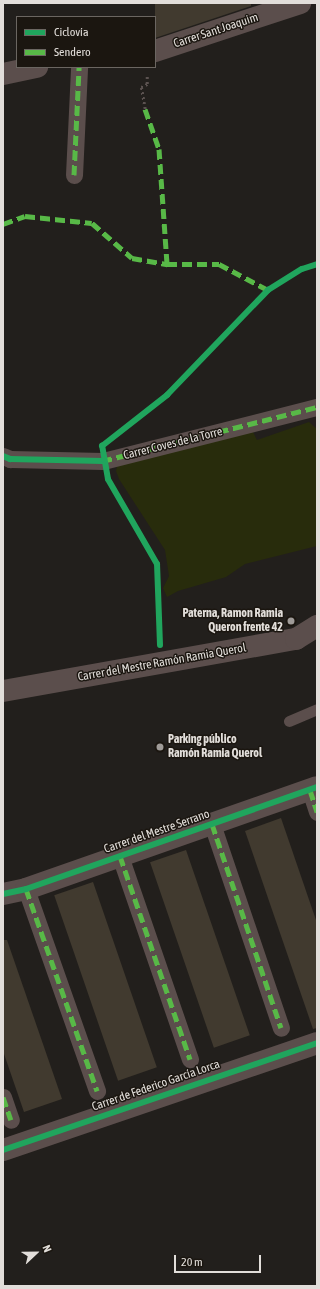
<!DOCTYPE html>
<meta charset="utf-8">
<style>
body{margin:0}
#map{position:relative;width:320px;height:1289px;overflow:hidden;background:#221f1c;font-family:"Asap Condensed",sans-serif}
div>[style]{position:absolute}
.green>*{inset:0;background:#282c0c}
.building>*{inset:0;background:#413a2f;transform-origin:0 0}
.path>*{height:2.5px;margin-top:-1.25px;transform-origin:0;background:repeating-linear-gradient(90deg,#5b5250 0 2px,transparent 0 5px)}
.service>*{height:11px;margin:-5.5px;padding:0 5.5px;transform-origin:5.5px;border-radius:5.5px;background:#5b4e4c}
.pedestrian>*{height:17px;margin:-8.5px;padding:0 8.5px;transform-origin:8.5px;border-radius:8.5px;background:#5b4e4c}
.minor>*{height:22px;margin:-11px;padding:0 11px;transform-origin:11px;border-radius:11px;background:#5b4e4c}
.quiet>*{height:5px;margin-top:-2.5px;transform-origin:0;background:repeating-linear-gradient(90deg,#58b947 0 10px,transparent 0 15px)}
.cycleway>*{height:6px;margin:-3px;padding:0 3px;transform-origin:3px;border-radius:3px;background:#20a55d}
.dots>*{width:11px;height:11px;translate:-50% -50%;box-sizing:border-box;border:2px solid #1b1610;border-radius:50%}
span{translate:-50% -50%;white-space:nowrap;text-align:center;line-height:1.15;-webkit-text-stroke:3px #1b1610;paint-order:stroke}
.street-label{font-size:12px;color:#e2deda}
.poi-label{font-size:12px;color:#e2deda;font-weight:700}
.right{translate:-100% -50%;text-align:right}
.left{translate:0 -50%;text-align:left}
.frame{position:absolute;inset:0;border:4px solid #e2deda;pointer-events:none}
.legend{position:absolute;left:16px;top:16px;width:140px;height:52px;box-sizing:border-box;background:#1b1610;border:1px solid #6b6661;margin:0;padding:5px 7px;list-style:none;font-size:12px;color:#e2deda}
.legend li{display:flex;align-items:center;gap:8px;height:20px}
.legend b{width:20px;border:1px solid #6b6661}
.north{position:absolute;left:16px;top:1233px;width:40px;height:40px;-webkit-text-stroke:3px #1b1610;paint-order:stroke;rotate:68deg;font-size:11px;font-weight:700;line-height:16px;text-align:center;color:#e2deda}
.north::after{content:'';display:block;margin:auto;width:14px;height:18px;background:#e2deda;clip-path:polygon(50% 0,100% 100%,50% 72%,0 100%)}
.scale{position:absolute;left:174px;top:1255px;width:87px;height:18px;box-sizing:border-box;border:2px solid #e2deda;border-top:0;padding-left:5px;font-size:12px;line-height:14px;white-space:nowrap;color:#e2deda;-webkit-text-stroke:3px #1b1610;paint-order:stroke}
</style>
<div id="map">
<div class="green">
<div style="clip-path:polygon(309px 422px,317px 429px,317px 546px,245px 564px,226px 577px,178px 591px,167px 597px,163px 588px,169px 576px,165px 550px,119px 479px,116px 471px,117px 466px,252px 430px,257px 440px)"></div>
</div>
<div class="building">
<div style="clip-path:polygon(155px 3px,251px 3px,251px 6px,155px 38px)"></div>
<div style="clip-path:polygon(281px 818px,317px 923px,317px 1028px,313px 1029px,245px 831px)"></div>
<div style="left:186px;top:850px;width:196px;height:38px;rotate:71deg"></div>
<div style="left:93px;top:882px;width:196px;height:41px;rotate:71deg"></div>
<div style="clip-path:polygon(3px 940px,7px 940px,62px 1099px,24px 1112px,3px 1051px)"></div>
</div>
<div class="path">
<div style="left:145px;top:109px;width:22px;rotate:-100deg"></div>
<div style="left:141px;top:87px;width:7px;rotate:-27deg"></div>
<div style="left:147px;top:84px;width:9px;rotate:-90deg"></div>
</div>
<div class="service">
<div style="left:289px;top:721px;width:30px;rotate:-23deg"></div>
</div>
<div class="pedestrian">
<div style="left:74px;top:175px;width:108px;rotate:-87.3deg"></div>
<div style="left:3px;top:456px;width:8px;rotate:23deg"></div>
<div style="left:10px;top:459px;width:93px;rotate:1.2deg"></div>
<div style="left:103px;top:461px;width:221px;rotate:-14.2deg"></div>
<div style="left:310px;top:790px;width:23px;rotate:72deg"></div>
<div style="left:212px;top:824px;width:215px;rotate:71.3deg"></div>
<div style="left:120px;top:856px;width:215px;rotate:71deg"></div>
<div style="left:26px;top:889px;width:214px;rotate:70.6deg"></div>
<div style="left:3px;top:1097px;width:24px;rotate:71deg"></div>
</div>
<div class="minor">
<div style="left:155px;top:51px;width:153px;rotate:-18.3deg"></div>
<div style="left:3px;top:74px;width:35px;rotate:-12deg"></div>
<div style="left:3px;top:691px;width:298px;rotate:-10.1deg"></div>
<div style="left:296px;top:639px;width:25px;rotate:-32deg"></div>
<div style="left:3px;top:894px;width:24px;rotate:-12deg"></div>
<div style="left:26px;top:889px;width:308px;rotate:-19.3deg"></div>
<div style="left:3px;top:1150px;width:332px;rotate:-18.8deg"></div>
</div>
<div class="quiet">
<div style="left:145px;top:109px;width:42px;rotate:70.7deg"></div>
<div style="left:159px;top:149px;width:115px;rotate:86deg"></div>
<div style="left:74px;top:175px;width:108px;rotate:-87.3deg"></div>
<div style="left:3px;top:224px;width:23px;rotate:-20deg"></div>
<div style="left:25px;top:216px;width:67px;rotate:6deg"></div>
<div style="left:92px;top:223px;width:53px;rotate:41.2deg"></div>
<div style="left:132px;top:258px;width:36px;rotate:10deg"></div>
<div style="left:167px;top:264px;width:52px"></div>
<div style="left:219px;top:264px;width:55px;rotate:28deg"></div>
<div style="left:102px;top:461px;width:222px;rotate:-14.1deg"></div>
<div style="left:310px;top:790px;width:23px;rotate:72deg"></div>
<div style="left:212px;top:824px;width:215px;rotate:71.3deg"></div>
<div style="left:120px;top:856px;width:215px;rotate:71deg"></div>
<div style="left:26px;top:889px;width:214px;rotate:70.6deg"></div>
<div style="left:3px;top:1097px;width:24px;rotate:71deg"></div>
</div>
<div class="cycleway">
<div style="left:3px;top:456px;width:8px;rotate:23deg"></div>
<div style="left:10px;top:459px;width:93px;rotate:1.2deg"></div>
<div style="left:160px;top:645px;width:81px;rotate:-92.1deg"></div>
<div style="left:157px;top:564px;width:98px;rotate:-120deg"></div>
<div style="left:108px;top:479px;width:34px;rotate:-100deg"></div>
<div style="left:102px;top:446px;width:83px;rotate:-38.1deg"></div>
<div style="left:167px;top:395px;width:146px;rotate:-46.1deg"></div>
<div style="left:268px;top:290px;width:40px;rotate:-32deg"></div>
<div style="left:302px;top:269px;width:16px;rotate:-18deg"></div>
<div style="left:3px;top:894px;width:24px;rotate:-12deg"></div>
<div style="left:26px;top:889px;width:308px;rotate:-19.3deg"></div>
<div style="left:3px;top:1150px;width:332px;rotate:-18.8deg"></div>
</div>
<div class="dots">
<div style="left:291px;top:621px;background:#9f9b98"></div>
<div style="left:160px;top:747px;background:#9f9b98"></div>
</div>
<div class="street-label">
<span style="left:216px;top:31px;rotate:-18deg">Carrer Sant Joaquim</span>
<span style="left:173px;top:444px;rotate:-14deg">Carrer Coves de la Torre</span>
<span style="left:162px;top:663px;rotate:-10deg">Carrer del Mestre Ramón Ramia Querol</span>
<span style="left:157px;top:832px;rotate:-19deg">Carrer del Mestre Serrano</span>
<span style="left:156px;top:1086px;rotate:-19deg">Carrer de Federico García Lorca</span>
</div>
<div class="poi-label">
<span class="right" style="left:283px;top:621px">Paterna, Ramon Ramia<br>Queron frente 42</span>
<span class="left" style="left:168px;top:747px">Parking público<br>Ramón Ramia Querol</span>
</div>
<div class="frame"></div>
<ul class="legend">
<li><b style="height:5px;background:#20a55d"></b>Ciclovía</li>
<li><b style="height:5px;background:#58b947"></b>Sendero</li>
</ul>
<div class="north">N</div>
<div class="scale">20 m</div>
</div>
